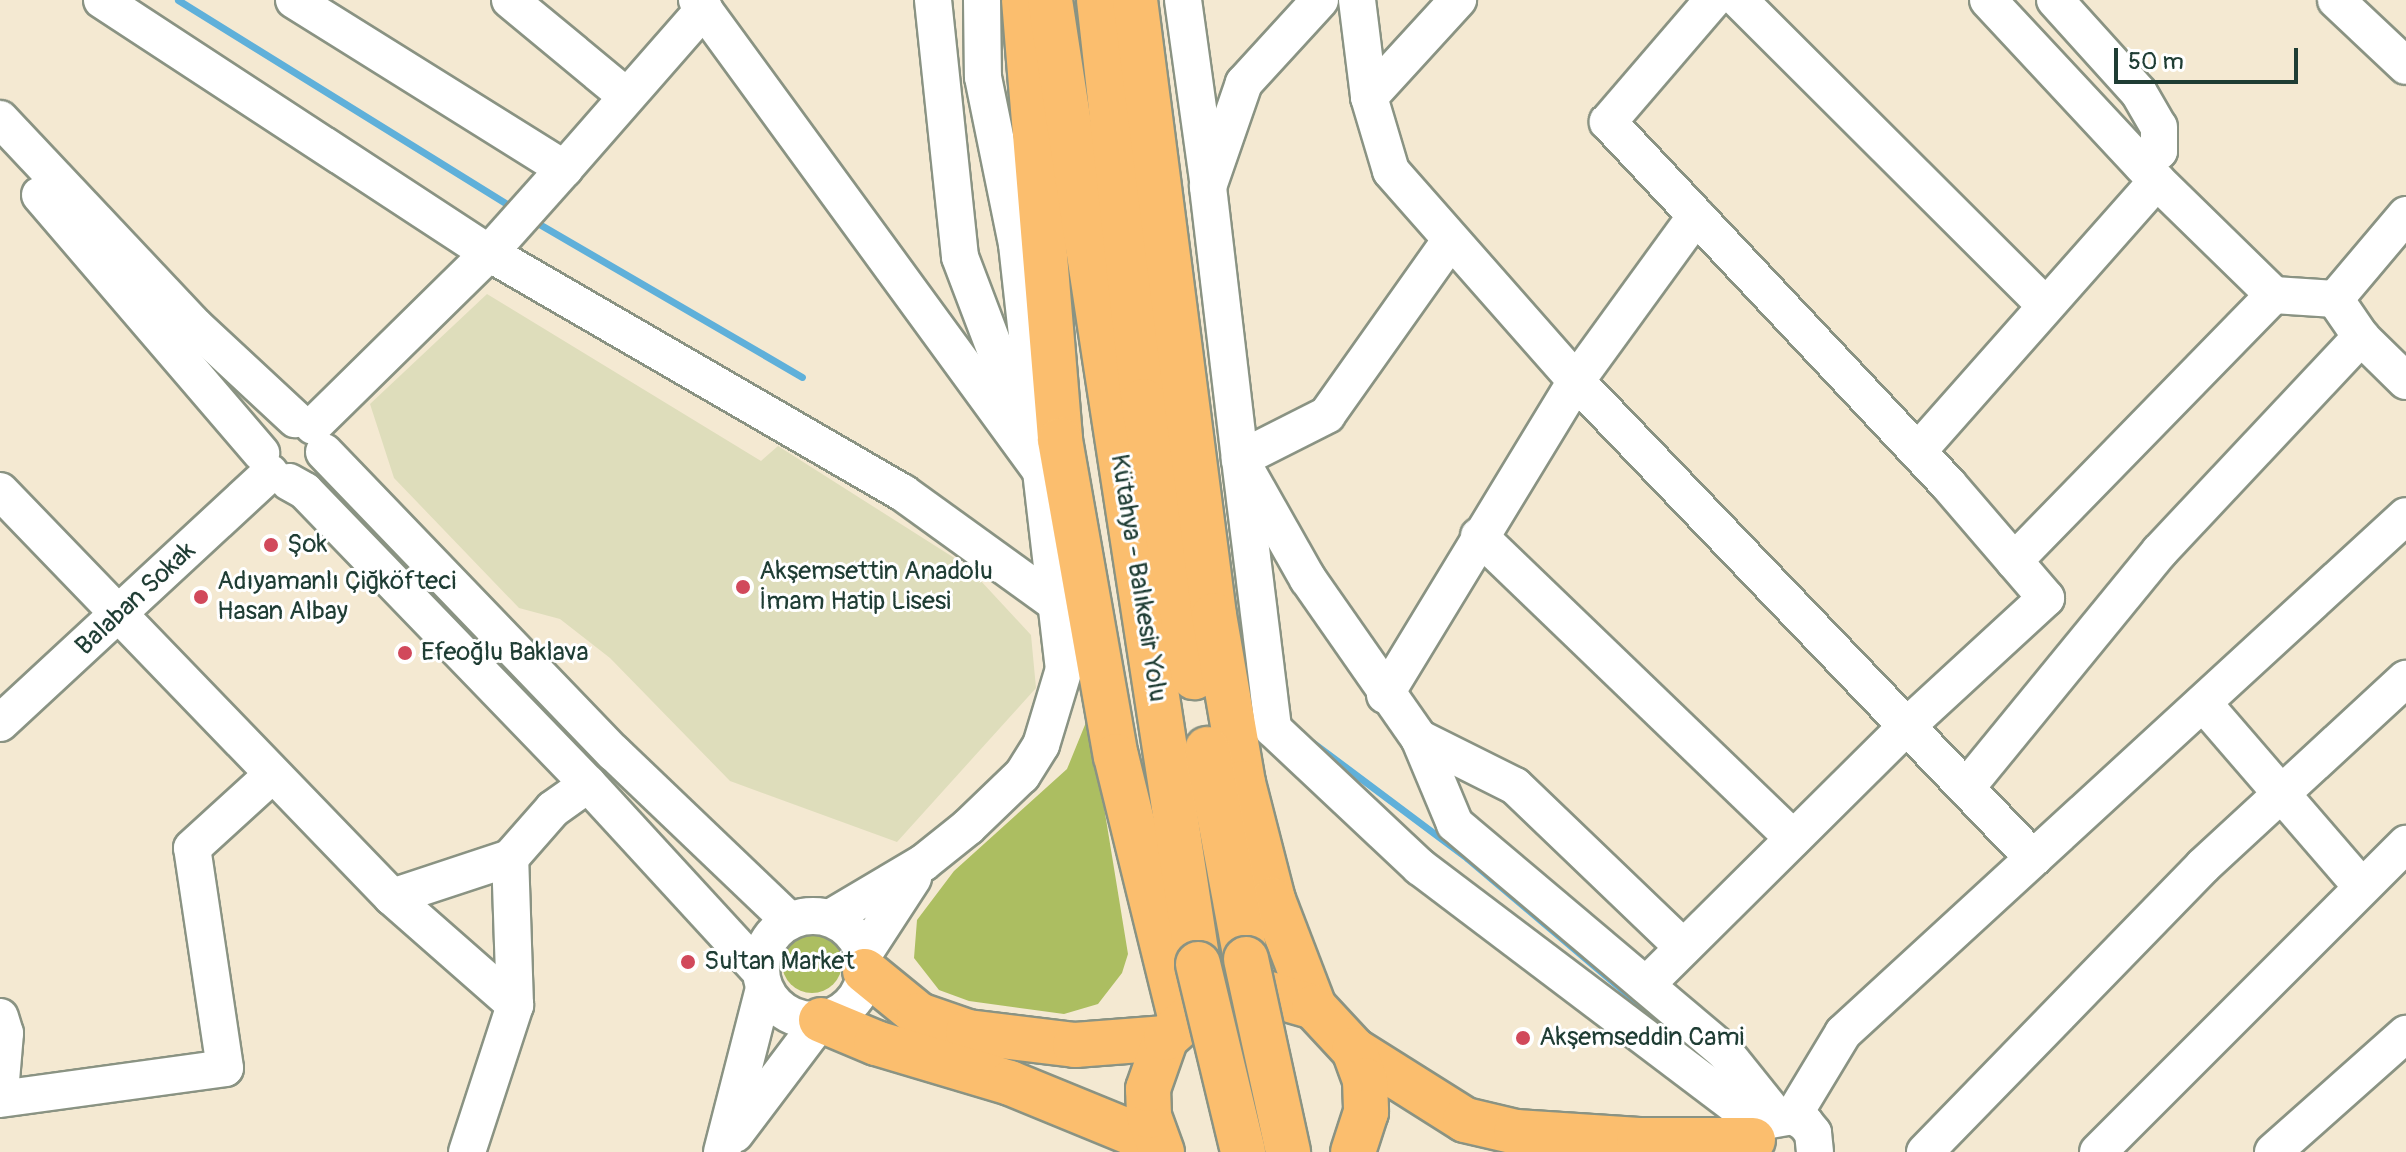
<!DOCTYPE html>
<meta charset="utf-8">
<style>
body{margin:0}
#map{position:relative;width:2406px;height:1152px;overflow:hidden;background:#f4e9d2;font-family:Pangolin,sans-serif}
div>[style]{position:absolute}
.built>*{inset:0;background:#deddbb}
.green>*{inset:0;background:#acbe61}
.round{border-radius:50%}
.stream>*{height:7px;margin:-3.5px;padding:0 3.5px;transform-origin:3.5px;border-radius:3.5px;background:#5fb0da}
.roads{filter:drop-shadow(2px 0 #8a9383) drop-shadow(-2px 0 #8a9383) drop-shadow(0 2px #8a9383) drop-shadow(0 -2px #8a9383)}
.minor>*{height:36px;margin:-18px;padding:0 18px;transform-origin:18px;border-radius:18px;background:#fff}
.minor>.ring{margin:-18px;padding:0;box-sizing:content-box;background:none;border:36px solid #fff;border-radius:50%}
.highway>*{height:44px;margin:-22px;padding:0 22px;transform-origin:22px;border-radius:22px;background:#fbbe6e}
.bridges{filter:drop-shadow(2px 0 #8a9383) drop-shadow(-2px 0 #8a9383) drop-shadow(0 2px #8a9383) drop-shadow(0 -2px #8a9383)}
.highway-bridge>*{height:44px;margin:-22px;padding:0 22px;transform-origin:22px;border-radius:22px;background:#fbbe6e}
.dots>*{width:22px;height:22px;translate:-50% -50%;box-sizing:border-box;border:4px solid #fff;border-radius:50%}
span{translate:-50% -50%;white-space:nowrap;text-align:center;line-height:1.15;-webkit-text-stroke:6px #fff;paint-order:stroke}
.poi-label{font-size:26px;color:#1f3d34}
.left{translate:0 -50%;text-align:left}
.street-label{font-size:26px;color:#1f3d34}
.scale{position:absolute;left:2114px;top:48px;width:184px;height:36px;box-sizing:border-box;border:4px solid #1f3d34;border-top:0;padding-left:10px;font-size:24px;line-height:28px;white-space:nowrap;color:#1f3d34;-webkit-text-stroke:6px #fff;paint-order:stroke}
</style>
<div id="map">
<div class="built">
<div style="clip-path:polygon(487px 294px,761px 461px,778px 446px,967px 566px,1031px 635px,1036px 688px,897px 842px,730px 781px,610px 658px,560px 619px,519px 608px,394px 478px,370px 404px)"></div>
</div>
<div class="green">
<div style="clip-path:polygon(1089px 715px,1128px 954px,1122px 973px,1098px 1004px,1064px 1014px,969px 1001px,939px 990px,914px 958px,917px 920px,954px 871px,1067px 769px)"></div>
<div class="round" style="left:782px;top:933px;width:60px;height:60px"></div>
</div>
<div class="stream">
<div style="left:178px;top:0;width:394px;rotate:31.8deg"></div>
<div style="left:534px;top:221px;width:310px;rotate:30.2deg"></div>
<div style="left:1312px;top:742px;width:194px;rotate:36.8deg"></div>
<div style="left:1467px;top:858px;width:319px;rotate:40.3deg"></div>
</div>
<div class="roads">
<div class="minor">
<div style="left:102px;top:0;width:462px;rotate:33.2deg"></div>
<div style="left:489px;top:253px;width:479px;rotate:30.1deg"></div>
<div style="left:903px;top:493px;width:186px;rotate:35.8deg"></div>
<div style="left:294px;top:0;width:319px;rotate:32deg"></div>
<div style="left:564px;top:169px;width:213px;rotate:-48.8deg"></div>
<div style="left:510px;top:0;width:151px;rotate:39.6deg"></div>
<div style="left:697px;top:0;width:583px;rotate:53.86deg"></div>
<div style="left:1041px;top:471px;width:199px;rotate:83.4deg"></div>
<div style="left:1064px;top:669px;width:79px;rotate:106.8deg"></div>
<div style="left:1041px;top:745px;width:36px;rotate:122deg"></div>
<div style="left:1022px;top:775px;width:75px;rotate:136.1deg"></div>
<div style="left:968px;top:827px;width:58px;rotate:141.3deg"></div>
<div style="left:923px;top:863px;width:108px;rotate:149.4deg"></div>
<div style="left:933px;top:0;width:258px;rotate:84deg"></div>
<div style="left:960px;top:257px;width:183px;rotate:69.2deg"></div>
<div style="left:982px;top:0;width:77px;rotate:89.3deg"></div>
<div style="left:983px;top:77px;width:170px;rotate:78.5deg"></div>
<div style="left:1017px;top:244px;width:174px;rotate:83.7deg"></div>
<div style="left:1183px;top:0;width:183px;rotate:82.1deg"></div>
<div style="left:1320px;top:0;width:113px;rotate:132.5deg"></div>
<div style="left:1244px;top:83px;width:110px;rotate:109.1deg"></div>
<div style="left:1208px;top:187px;width:274px;rotate:83.3deg"></div>
<div style="left:1240px;top:459px;width:138px;rotate:60.5deg"></div>
<div style="left:1308px;top:579px;width:194px;rotate:55.1deg"></div>
<div style="left:1419px;top:738px;width:93px;rotate:67.3deg"></div>
<div style="left:1455px;top:824px;width:352px;rotate:40.2deg"></div>
<div style="left:1724px;top:1051px;width:83px;rotate:51.3deg"></div>
<div style="left:1357px;top:0;width:98px;rotate:82.9deg"></div>
<div style="left:1369px;top:97px;width:77px;rotate:73.4deg"></div>
<div style="left:1391px;top:171px;width:280px;rotate:48.6deg"></div>
<div style="left:1576px;top:381px;width:661px;rotate:46.23deg"></div>
<div style="left:1739px;top:0;width:433px;rotate:44.9deg"></div>
<div style="left:1988px;top:0;width:248px;rotate:47deg"></div>
<div style="left:2157px;top:181px;width:163px;rotate:44.3deg"></div>
<div style="left:2274px;top:295px;width:61px;rotate:3.8deg"></div>
<div style="left:2055px;top:0;width:125px;rotate:47.9deg"></div>
<div style="left:2139px;top:93px;width:39px;rotate:60deg"></div>
<div style="left:2159px;top:127px;width:24px;rotate:90deg"></div>
<div style="left:2159px;top:151px;width:22px;rotate:141deg"></div>
<div style="left:2336px;top:0;width:96px;rotate:43.3deg"></div>
<div style="left:1369px;top:97px;width:132px;rotate:-47.5deg"></div>
<div style="left:0;top:119px;width:284px;rotate:46.7deg"></div>
<div style="left:195px;top:326px;width:137px;rotate:42.9deg"></div>
<div style="left:40px;top:195px;width:340px;rotate:49.4deg"></div>
<div style="left:2406px;top:215px;width:110px;rotate:130.2deg"></div>
<div style="left:2335px;top:299px;width:46px;rotate:55.6deg"></div>
<div style="left:2361px;top:337px;width:63px;rotate:44.4deg"></div>
<div style="left:1450px;top:241px;width:213px;rotate:125.3deg"></div>
<div style="left:1327px;top:415px;width:97px;rotate:153.2deg"></div>
<div style="left:1240px;top:459px;width:272px;rotate:83deg"></div>
<div style="left:1273px;top:729px;width:202px;rotate:43.2deg"></div>
<div style="left:1420px;top:867px;width:428px;rotate:37.1deg"></div>
<div style="left:313px;top:426px;width:247px;rotate:-44.5deg"></div>
<div style="left:489px;top:253px;width:113px;rotate:-48.2deg"></div>
<div style="left:1918px;top:451px;width:361px;rotate:-48.5deg"></div>
<div style="left:324px;top:452px;width:418px;rotate:46.1deg"></div>
<div style="left:614px;top:753px;width:243px;rotate:43.7deg"></div>
<div style="left:289px;top:482px;width:18px;rotate:29deg"></div>
<div style="left:305px;top:491px;width:407px;rotate:46deg"></div>
<div style="left:588px;top:784px;width:254px;rotate:47.4deg"></div>
<div style="left:0;top:491px;width:564px;rotate:46.01deg"></div>
<div style="left:392px;top:897px;width:164px;rotate:41.3deg"></div>
<div style="left:1479px;top:536px;width:436px;rotate:43.9deg"></div>
<div style="left:2014px;top:561px;width:372px;rotate:-45.7deg"></div>
<div style="left:1385px;top:695px;width:368px;rotate:-58.7deg"></div>
<div style="left:1576px;top:381px;width:204px;rotate:-54deg"></div>
<div style="left:2203px;top:703px;width:243px;rotate:49.2deg"></div>
<div style="left:0;top:723px;width:368px;rotate:-42.8deg"></div>
<div style="left:1419px;top:738px;width:107px;rotate:26.6deg"></div>
<div style="left:1515px;top:786px;width:233px;rotate:43.8deg"></div>
<div style="left:1966px;top:788px;width:306px;rotate:-50.7deg"></div>
<div style="left:2160px;top:551px;width:294px;rotate:-46.8deg"></div>
<div style="left:392px;top:897px;width:124px;rotate:-18.3deg"></div>
<div style="left:510px;top:858px;width:65px;rotate:-48.7deg"></div>
<div style="left:553px;top:809px;width:43px;rotate:-35.5deg"></div>
<div class="ring" style="left:761px;top:916px;width:68px;height:68px"></div>
<div style="left:863px;top:955px;width:92px;rotate:-57deg"></div>
<div style="left:1646px;top:985px;width:368px;rotate:-44.8deg"></div>
<div style="left:1907px;top:726px;width:189px;rotate:-42.6deg"></div>
<div style="left:2046px;top:598px;width:150px;rotate:-130.7deg"></div>
<div style="left:1948px;top:484px;width:497px;rotate:-133.2deg"></div>
<div style="left:1608px;top:122px;width:161px;rotate:-49.3deg"></div>
<div style="left:0;top:1017px;width:17px;rotate:73deg"></div>
<div style="left:5px;top:1033px;width:60px;rotate:94.8deg"></div>
<div style="left:0;top:1099px;width:227px;rotate:-7.8deg"></div>
<div style="left:225px;top:1068px;width:222px;rotate:-98.5deg"></div>
<div style="left:192px;top:848px;width:108px;rotate:-42.4deg"></div>
<div style="left:1793px;top:1116px;width:97px;rotate:-58.9deg"></div>
<div style="left:1843px;top:1033px;width:764px;rotate:-42.56deg"></div>
<div style="left:1770px;top:1120px;width:23px;rotate:-10deg"></div>
<div style="left:1793px;top:1116px;width:14px;rotate:30deg"></div>
<div style="left:1805px;top:1123px;width:13px;rotate:51deg"></div>
<div style="left:1813px;top:1133px;width:19px;rotate:84deg"></div>
<div style="left:735px;top:1134px;width:143px;rotate:-53deg"></div>
<div style="left:467px;top:1152px;width:155px;rotate:-71.9deg"></div>
<div style="left:515px;top:1005px;width:147px;rotate:-91.9deg"></div>
<div style="left:722px;top:1152px;width:169px;rotate:-75.6deg"></div>
<div style="left:1925px;top:1152px;width:399px;rotate:-45.8deg"></div>
<div style="left:2203px;top:866px;width:276px;rotate:-42.7deg"></div>
<div style="left:2098px;top:1152px;width:436px;rotate:-45deg"></div>
<div style="left:2273px;top:1152px;width:178px;rotate:-41.6deg"></div>
</div>
<div class="highway">
<div style="left:1024px;top:0;width:441px;rotate:85.3deg"></div>
<div style="left:1060px;top:440px;width:321px;rotate:80deg"></div>
<div style="left:1116px;top:756px;width:273px;rotate:76.2deg"></div>
<div style="left:1050px;top:0;width:975px;rotate:81.27deg"></div>
<div style="left:1099px;top:0;width:403px;rotate:83.7deg"></div>
<div style="left:1143px;top:401px;width:281px;rotate:79.5deg"></div>
<div style="left:1135px;top:0;width:620px;rotate:82.68deg"></div>
<div style="left:1214px;top:615px;width:170px;rotate:80.2deg"></div>
<div style="left:1243px;top:783px;width:121px;rotate:75.6deg"></div>
<div style="left:1273px;top:900px;width:115px;rotate:69deg"></div>
<div style="left:1207px;top:749px;width:214px;rotate:79.5deg"></div>
<div style="left:865px;top:971px;width:70px;rotate:39.2deg"></div>
<div style="left:919px;top:1015px;width:52px;rotate:19.1deg"></div>
<div style="left:968px;top:1032px;width:108px;rotate:6.9deg"></div>
<div style="left:1075px;top:1045px;width:91px;rotate:-4.4deg"></div>
<div style="left:821px;top:1020px;width:60px;rotate:22.7deg"></div>
<div style="left:876px;top:1043px;width:140px;rotate:16.6deg"></div>
<div style="left:1010px;top:1083px;width:158px;rotate:22.3deg"></div>
<div style="left:1354px;top:1050px;width:131px;rotate:32.2deg"></div>
<div style="left:1465px;top:1120px;width:52px;rotate:13.2deg"></div>
<div style="left:1516px;top:1132px;width:123px;rotate:3.7deg"></div>
<div style="left:1639px;top:1140px;width:114px"></div>
<div style="left:1162px;top:1152px;width:38px;rotate:-110deg"></div>
<div style="left:1149px;top:1116px;width:27px;rotate:-92deg"></div>
<div style="left:1148px;top:1089px;width:54px;rotate:-70.6deg"></div>
<div style="left:1166px;top:1038px;width:51px;rotate:-41.8deg"></div>
<div style="left:1204px;top:1004px;width:57px;rotate:-13.3deg"></div>
<div style="left:1259px;top:991px;width:57px;rotate:16.2deg"></div>
<div style="left:1314px;top:1007px;width:59px;rotate:47.1deg"></div>
<div style="left:1354px;top:1050px;width:32px;rotate:70deg"></div>
<div style="left:1365px;top:1080px;width:32px;rotate:88deg"></div>
<div style="left:1366px;top:1112px;width:42px;rotate:108deg"></div>
</div>
</div>
<div class="bridges">
<div class="highway-bridge">
<div style="left:1246px;top:959px;width:198px;rotate:77.7deg"></div>
<div style="left:1198px;top:964px;width:193px;rotate:76.5deg"></div>
</div>
</div>
<div class="dots">
<div style="left:271px;top:545px;background:#d1495b"></div>
<div style="left:743px;top:587px;background:#d1495b"></div>
<div style="left:201px;top:597px;background:#d1495b"></div>
<div style="left:405px;top:653px;background:#d1495b"></div>
<div style="left:688px;top:962px;background:#d1495b"></div>
<div style="left:1523px;top:1038px;background:#d1495b"></div>
</div>
<div class="poi-label">
<span class="left" style="left:287px;top:545px">Şok</span>
<span class="left" style="left:759px;top:587px">Akşemsettin Anadolu<br>İmam Hatip Lisesi</span>
<span class="left" style="left:217px;top:597px">Adıyamanlı Çiğköfteci<br>Hasan Albay</span>
<span class="left" style="left:421px;top:653px">Efeoğlu Baklava</span>
<span class="left" style="left:704px;top:962px">Sultan Market</span>
<span class="left" style="left:1539px;top:1038px">Akşemseddin Cami</span>
</div>
<div class="street-label">
<span style="left:1138px;top:578px;rotate:81deg">Kütahya - Balıkesir Yolu</span>
<span style="left:136px;top:599px;rotate:-43deg">Balaban Sokak</span>
</div>
<div class="scale">50 m</div>
</div>
